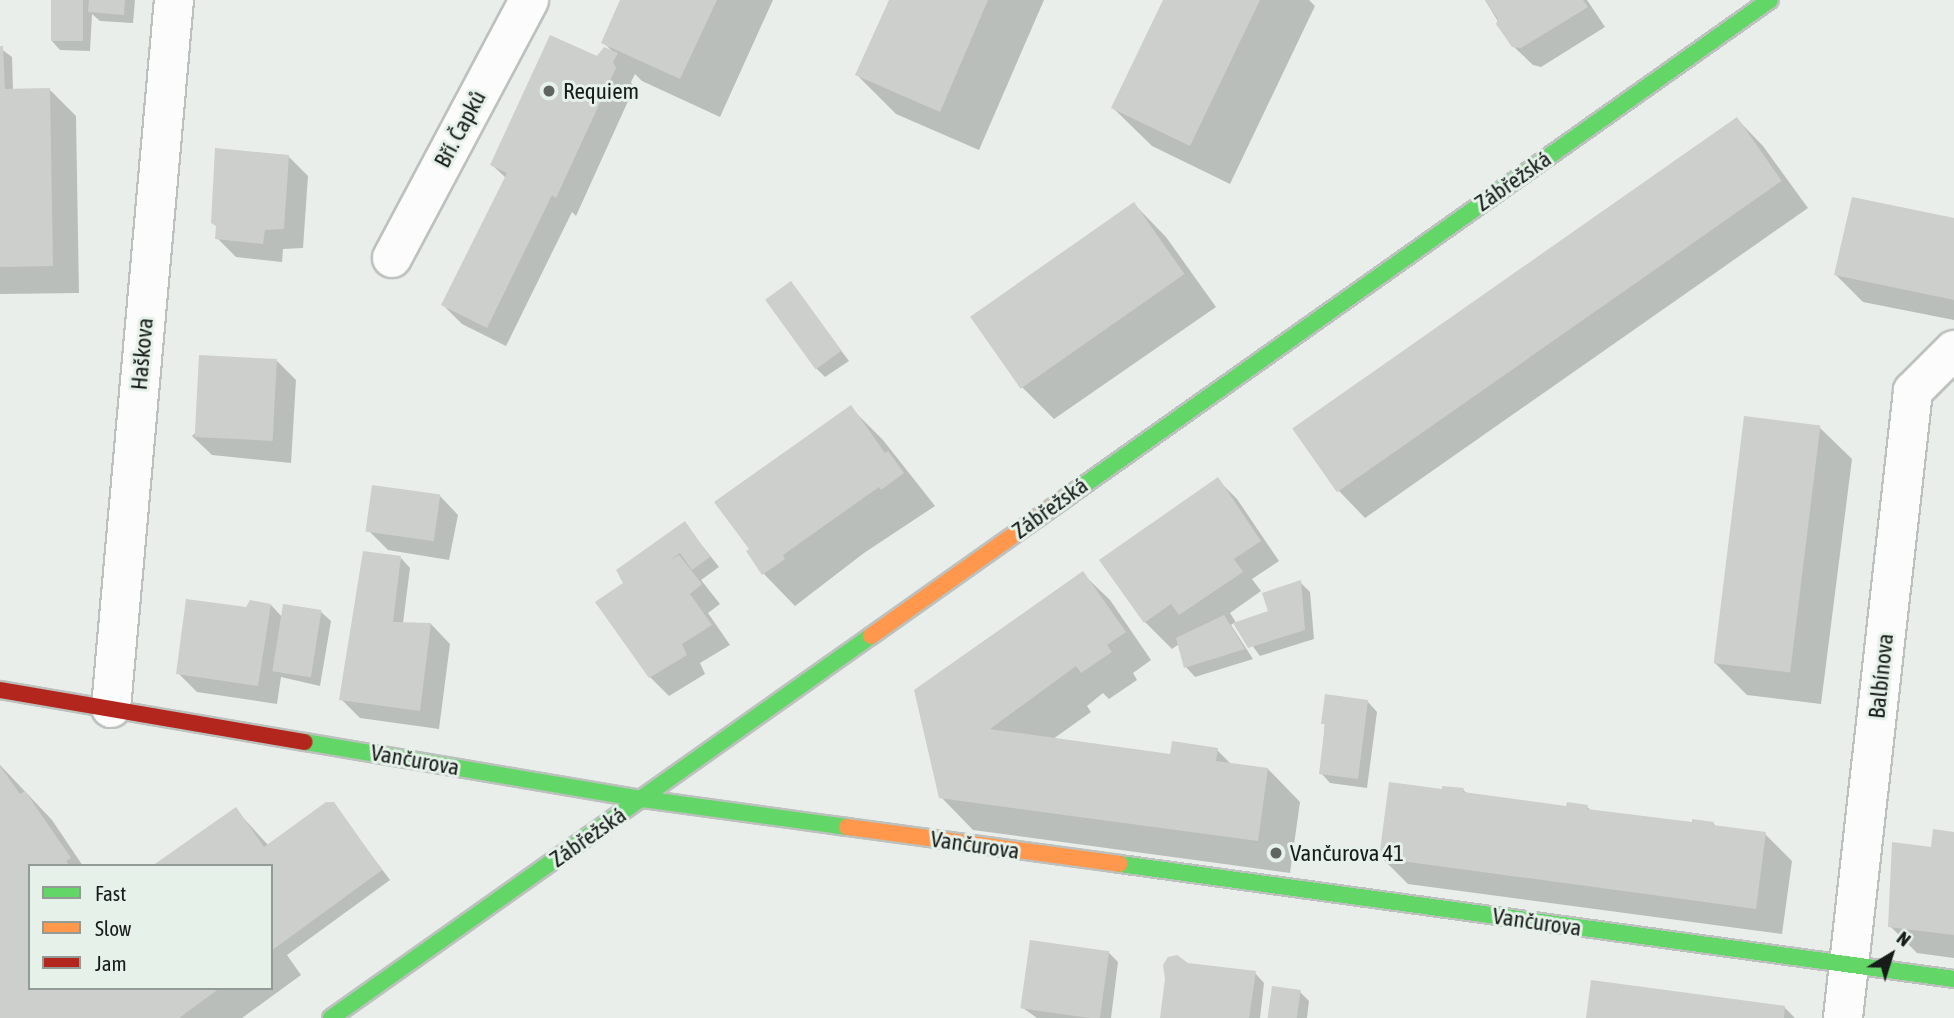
<!DOCTYPE html>
<meta charset="utf-8">
<style>
body{margin:0}
#map{position:relative;width:1954px;height:1018px;overflow:hidden;background:#e9eeea;font-family:"Asap Condensed",sans-serif}
div>[style]{position:absolute}
.shadow>*{inset:0;background:#0003}
.building>*{inset:0;background:#cccfcb;transform-origin:0 0}
.roads{filter:drop-shadow(2px 0 #bdc1be) drop-shadow(-2px 0 #bdc1be) drop-shadow(0 2px #bdc1be) drop-shadow(0 -2px #bdc1be)}
.street>*{height:38px;margin:-19px;padding:0 19px;transform-origin:19px;border-radius:19px;background:#fcfcfc}
.fast>*{height:16px;margin:-8px;padding:0 8px;transform-origin:8px;border-radius:8px;background:#63d668}
.slow>*{height:16px;margin:-8px;padding:0 8px;transform-origin:8px;border-radius:8px;background:#ff974d}
.jam>*{height:16px;margin:-8px;padding:0 8px;transform-origin:8px;border-radius:8px;background:#b3261e}
.dots>*{width:19px;height:19px;translate:-50% -50%;box-sizing:border-box;border:4px solid #e6f1e9;border-radius:50%}
span{translate:-50% -50%;white-space:nowrap;text-align:center;line-height:1.15;-webkit-text-stroke:6px #e6f1e9;paint-order:stroke}
.poi-label{font-size:23px;color:#171b19}
.left{translate:0 -50%;text-align:left}
.street-label{font-size:23px;color:#171b19}
.legend{position:absolute;left:28px;top:864px;width:245px;height:126px;box-sizing:border-box;background:#e6f1e9;border:2px solid #939b96;margin:0;padding:9px 12px;list-style:none;font-size:21px;color:#171b19}
.legend li{display:flex;align-items:center;gap:14px;height:35px}
.legend b{width:35px;border:2px solid #939b96}
.north{position:absolute;left:1856px;top:920px;width:70px;height:70px;-webkit-text-stroke:5px #e6f1e9;paint-order:stroke;rotate:38deg;font-size:19px;font-weight:700;line-height:28px;text-align:center;color:#171b19}
.north::after{content:'';display:block;margin:auto;width:24px;height:32px;background:#171b19;clip-path:polygon(50% 0,100% 100%,50% 72%,0 100%)}
</style>
<div id="map">
<div class="shadow">
<div style="clip-path:polygon(53px 0,135px 0,133px 23px,100px 21px,92px 14px,90px 51px,60px 50px,51px 40px)"></div>
<div style="clip-path:polygon(622px 0,773px 0,720px 117px,642px 81px,635px 74px,631px 82px,634px 88px,576px 216px,572px 212px,506px 346px,462px 324px,443px 305px,506px 178px,492px 165px,598px 58px,614px 53px,603px 42px)"></div>
<div style="clip-path:polygon(891px 0,1044px 0,979px 150px,896px 114px,857px 75px)"></div>
<div style="clip-path:polygon(1165px 0,1309px 0,1315px 6px,1230px 184px,1152px 146px,1113px 108px)"></div>
<div style="clip-path:polygon(1485px 0,1587px 0,1605px 27px,1541px 67px,1533px 65px,1513px 46px)"></div>
<div style="clip-path:polygon(0 48px,12px 57px,13px 90px,49px 89px,76px 116px,79px 293px,0 294px)"></div>
<div style="clip-path:polygon(1737px 119px,1763px 146px,1808px 208px,1365px 518px,1339px 491px,1294px 429px)"></div>
<div style="clip-path:polygon(289px 157px,308px 176px,303px 248px,283px 249px,282px 262px,236px 257px,217px 238px)"></div>
<div style="clip-path:polygon(1134px 204px,1166px 237px,1216px 307px,1054px 419px,1022px 387px)"></div>
<div style="clip-path:polygon(1954px 220px,1954px 320px,1863px 302px,1836px 275px)"></div>
<div style="clip-path:polygon(790px 283px,849px 361px,825px 377px,816px 368px)"></div>
<div style="clip-path:polygon(277px 361px,296px 380px,291px 463px,212px 455px,192px 436px)"></div>
<div style="clip-path:polygon(851px 408px,883px 440px,935px 506px,864px 553px,795px 606px,763px 573px)"></div>
<div style="clip-path:polygon(1819px 427px,1852px 459px,1821px 704px,1747px 695px,1714px 662px)"></div>
<div style="clip-path:polygon(1218px 480px,1237px 499px,1279px 561px,1252px 579px,1261px 591px,1230px 613px,1237px 624px,1271px 612px,1300px 582px,1310px 592px,1314px 639px,1260px 656px,1235px 622px,1231px 625px,1253px 659px,1195px 677px,1186px 667px,1179px 644px,1172px 649px,1145px 622px)"></div>
<div style="clip-path:polygon(439px 495px,458px 515px,449px 560px,388px 550px,369px 531px)"></div>
<div style="clip-path:polygon(685px 524px,719px 567px,701px 580px,720px 604px,708px 613px,730px 645px,700px 663px,705px 674px,669px 696px,650px 677px,665px 552px)"></div>
<div style="clip-path:polygon(401px 558px,410px 568px,403px 623px,431px 624px,450px 644px,439px 729px,360px 718px,341px 699px)"></div>
<div style="clip-path:polygon(1083px 574px,1110px 600px,1151px 660px,1133px 673px,1137px 680px,1109px 699px,1103px 693px,1087px 706px,1091px 712px,1053px 739px,1171px 756px,1217px 750px,1232px 765px,1268px 769px,1300px 802px,1290px 873px,973px 830px,941px 797px)"></div>
<div style="clip-path:polygon(271px 605px,283px 618px,321px 612px,331px 621px,320px 686px,281px 677px,277px 704px,197px 692px,178px 673px,247px 609px)"></div>
<div style="clip-path:polygon(1327px 696px,1368px 702px,1377px 712px,1367px 788px,1330px 783px,1321px 773px)"></div>
<div style="clip-path:polygon(0 765px,52px 820px,83px 866px,30px 866px,30px 988px,271px 988px,271px 866px,235px 809px,269px 846px,333px 804px,390px 880px,287px 955px,301px 975px,242px 1018px,0 1018px)"></div>
<div style="clip-path:polygon(1463px 790px,1468px 794px,1568px 808px,1587px 807px,1592px 811px,1694px 824px,1713px 823px,1717px 828px,1765px 834px,1792px 861px,1782px 934px,1408px 884px,1381px 857px,1444px 791px)"></div>
<div style="clip-path:polygon(1954px 833px,1954px 958px,1917px 953px,1890px 926px,1932px 849px)"></div>
<div style="clip-path:polygon(1108px 952px,1118px 962px,1111px 1018px,1037px 1018px,1023px 1008px)"></div>
<div style="clip-path:polygon(1188px 965px,1255px 973px,1264px 983px,1260px 1018px,1162px 1018px,1167px 979px)"></div>
<div style="clip-path:polygon(1300px 992px,1309px 1001px,1307px 1018px,1269px 1018px)"></div>
<div style="clip-path:polygon(1785px 1008px,1795px 1018px,1588px 1018px)"></div>
</div>
<div class="building">
<div style="left:51px;top:0;width:32px;height:41px"></div>
<div style="clip-path:polygon(89px 0,125px 0,124px 15px,88px 12px)"></div>
<div style="clip-path:polygon(620px 0,717px 0,680px 79px,601px 43px)"></div>
<div style="clip-path:polygon(889px 0,988px 0,940px 112px,855px 75px)"></div>
<div style="clip-path:polygon(1163px 0,1260px 0,1190px 146px,1111px 108px)"></div>
<div style="clip-path:polygon(1485px 0,1583px 0,1588px 7px,1521px 48px,1512px 47px,1496px 24px,1498px 19px)"></div>
<div style="clip-path:polygon(550px 35px,597px 56px,604px 47px,618px 53px,613px 62px,616px 68px,556px 198px,552px 195px,487px 328px,441px 305px,507px 173px,490px 165px)"></div>
<div style="clip-path:polygon(0 46px,3px 46px,5px 89px,50px 88px,53px 266px,0 267px)"></div>
<div style="left:1737px;top:117px;width:78px;height:543px;rotate:55deg"></div>
<div style="clip-path:polygon(215px 148px,289px 155px,284px 229px,265px 230px,263px 244px,215px 239px,216px 226px,211px 223px)"></div>
<div style="clip-path:polygon(1852px 197px,1954px 218px,1954px 300px,1834px 275px)"></div>
<div style="left:1134px;top:202px;width:88px;height:200px;rotate:55deg"></div>
<div style="left:791px;top:281px;width:86px;height:32px;rotate:54deg"></div>
<div style="left:199px;top:355px;width:78px;height:82px;rotate:3deg"></div>
<div style="clip-path:polygon(851px 405px,885px 453px,888px 451px,904px 473px,881px 490px,879px 487px,783px 555px,785px 559px,762px 575px,746px 551px,749px 549px,714px 502px)"></div>
<div style="left:1744px;top:416px;width:77px;height:249px;rotate:7deg"></div>
<div style="clip-path:polygon(1218px 477px,1261px 541px,1234px 559px,1243px 572px,1179px 615px,1171px 604px,1144px 623px,1099px 560px)"></div>
<div style="left:372px;top:485px;width:69px;height:47px;rotate:8deg"></div>
<div style="clip-path:polygon(685px 521px,710px 557px,692px 570px,680px 553px,669px 561px,679px 555px,702px 584px,690px 594px,712px 625px,682px 644px,687px 655px,649px 678px,595px 602px,623px 583px,616px 570px)"></div>
<div style="clip-path:polygon(363px 551px,401px 556px,393px 622px,431px 623px,420px 711px,339px 700px)"></div>
<div style="clip-path:polygon(1083px 571px,1126px 632px,1107px 645px,1112px 652px,1081px 673px,1076px 666px,990px 729px,1170px 754px,1172px 741px,1218px 748px,1216px 761px,1268px 768px,1258px 841px,939px 798px,914px 690px)"></div>
<div style="clip-path:polygon(1301px 580px,1305px 630px,1248px 648px,1233px 623px,1268px 611px,1262px 593px)"></div>
<div style="clip-path:polygon(186px 599px,246px 607px,250px 600px,271px 604px,258px 686px,176px 674px)"></div>
<div style="left:283px;top:604px;width:39px;height:68px;rotate:9deg"></div>
<div style="clip-path:polygon(1224px 615px,1245px 649px,1184px 668px,1176px 638px)"></div>
<div style="clip-path:polygon(1325px 694px,1368px 700px,1358px 779px,1319px 774px,1325px 724px,1321px 724px)"></div>
<div style="clip-path:polygon(0 766px,20px 794px,25px 791px,71px 858px,66px 861px,70px 866px,30px 866px,30px 988px,220px 988px,179px 1018px,0 1018px)"></div>
<div style="clip-path:polygon(1389px 782px,1442px 789px,1442px 786px,1464px 788px,1463px 792px,1566px 806px,1567px 802px,1588px 805px,1587px 809px,1692px 822px,1692px 819px,1714px 822px,1713px 825px,1766px 832px,1756px 909px,1379px 858px)"></div>
<div style="clip-path:polygon(326px 802px,334px 802px,382px 870px,271px 951px,271px 866px,152px 866px,236px 807px,264px 847px)"></div>
<div style="clip-path:polygon(1933px 829px,1954px 832px,1954px 935px,1888px 927px,1892px 842px,1931px 847px)"></div>
<div style="left:1030px;top:940px;width:80px;height:69px;rotate:8deg"></div>
<div style="clip-path:polygon(1177px 955px,1188px 963px,1256px 971px,1249px 1018px,1160px 1018px,1165px 979px,1163px 965px,1168px 957px)"></div>
<div style="clip-path:polygon(1591px 980px,1785px 1006px,1784px 1018px,1586px 1018px)"></div>
<div style="left:1272px;top:986px;width:29px;height:32px;rotate:8deg"></div>
</div>
<div class="roads">
<div class="street">
<div style="left:392px;top:258px;width:292px;rotate:-62deg"></div>
<div style="left:111px;top:708px;width:711px;rotate:-84.92deg"></div>
<div style="left:1843px;top:1018px;width:631px;rotate:-83.63deg"></div>
<div style="left:1913px;top:391px;width:58px;rotate:-45deg"></div>
</div>
<div class="fast">
<div style="left:1070px;top:495px;width:857px;rotate:-35.27deg"></div>
<div style="left:305px;top:742px;width:343px;rotate:9.6deg"></div>
<div style="left:643px;top:799px;width:206px;rotate:7.8deg"></div>
<div style="left:1120px;top:864px;width:842px;rotate:7.85deg"></div>
<div style="left:331px;top:1018px;width:661px;rotate:-35.28deg"></div>
</div>
<div class="slow">
<div style="left:871px;top:636px;width:244px;rotate:-35.3deg"></div>
<div style="left:847px;top:827px;width:275px;rotate:7.7deg"></div>
</div>
<div class="jam">
<div style="left:0;top:690px;width:309px;rotate:9.7deg"></div>
</div>
</div>
<div class="dots">
<div style="left:549px;top:91px;background:#606562"></div>
<div style="left:1276px;top:853px;background:#606562"></div>
</div>
<div class="poi-label">
<span class="left" style="left:563px;top:91px">Requiem</span>
<span class="left" style="left:1290px;top:853px">Vančurova 41</span>
</div>
<div class="street-label">
<span style="left:460px;top:129px;rotate:-62deg">Bří. Čapků</span>
<span style="left:1513px;top:181px;rotate:-35deg">Zábřežská</span>
<span style="left:142px;top:354px;rotate:-85deg">Haškova</span>
<span style="left:1050px;top:508px;rotate:-36deg">Zábřežská</span>
<span style="left:1881px;top:676px;rotate:-84deg">Balbínova</span>
<span style="left:415px;top:760px;rotate:10deg">Vančurova</span>
<span style="left:588px;top:837px;rotate:-35deg">Zábřežská</span>
<span style="left:975px;top:845px;rotate:8deg">Vančurova</span>
<span style="left:1537px;top:922px;rotate:8deg">Vančurova</span>
</div>
<ul class="legend">
<li><b style="height:9px;background:#63d668"></b>Fast</li>
<li><b style="height:9px;background:#ff974d"></b>Slow</li>
<li><b style="height:9px;background:#b3261e"></b>Jam</li>
</ul>
<div class="north">N</div>
</div>
